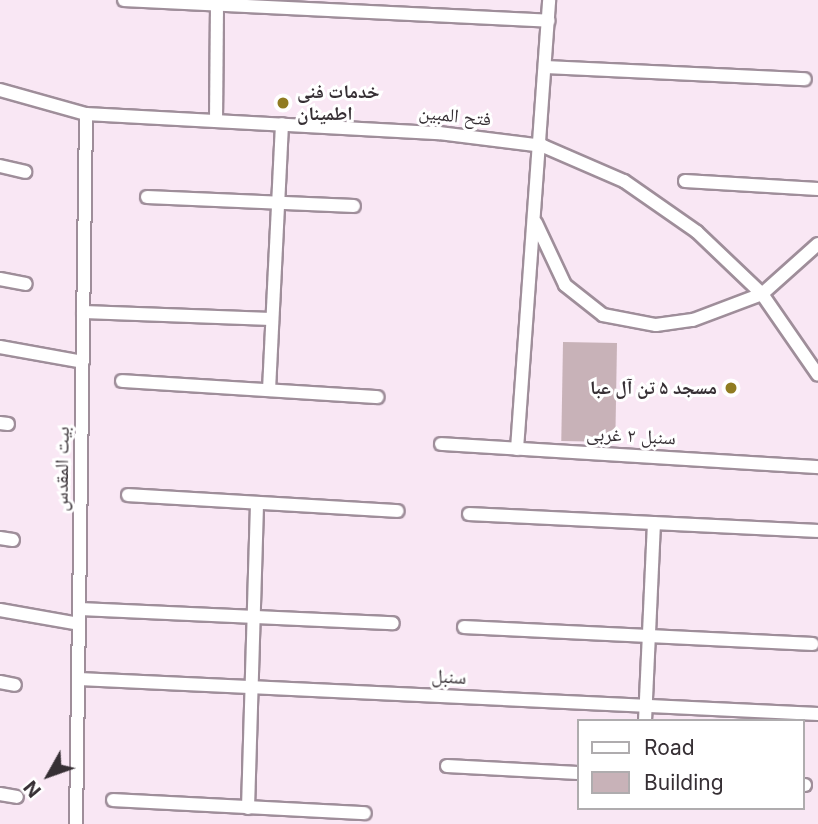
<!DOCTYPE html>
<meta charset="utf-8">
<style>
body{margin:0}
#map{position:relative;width:818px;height:824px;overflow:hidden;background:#f9e7f4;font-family:Inter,"Noto Naskh Arabic",sans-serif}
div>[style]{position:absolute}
.building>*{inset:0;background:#c8b2b8;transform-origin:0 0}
.roads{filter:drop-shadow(2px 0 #9f8e9a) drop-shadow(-2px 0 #9f8e9a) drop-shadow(0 2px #9f8e9a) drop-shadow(0 -2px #9f8e9a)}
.minor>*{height:12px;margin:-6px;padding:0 6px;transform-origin:6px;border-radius:6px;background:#fff}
.dots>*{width:19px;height:19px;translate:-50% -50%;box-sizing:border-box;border:4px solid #fff;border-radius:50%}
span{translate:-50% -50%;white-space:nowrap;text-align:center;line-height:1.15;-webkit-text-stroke:6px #fff;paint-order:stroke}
.poi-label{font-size:19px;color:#362f34;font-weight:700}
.left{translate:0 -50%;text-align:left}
.right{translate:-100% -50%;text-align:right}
.street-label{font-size:19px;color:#362f34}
.legend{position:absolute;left:577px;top:719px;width:228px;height:91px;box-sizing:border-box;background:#fff;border:2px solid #afacae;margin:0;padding:9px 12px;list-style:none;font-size:21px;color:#362f34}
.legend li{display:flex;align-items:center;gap:14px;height:35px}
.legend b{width:35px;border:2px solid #afacae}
.north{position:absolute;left:14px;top:740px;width:70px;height:70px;-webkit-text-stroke:5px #fff;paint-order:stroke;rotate:230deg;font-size:19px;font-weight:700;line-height:28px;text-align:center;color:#362f34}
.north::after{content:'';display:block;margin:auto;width:24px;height:32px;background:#362f34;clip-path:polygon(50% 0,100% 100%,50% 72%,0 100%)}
</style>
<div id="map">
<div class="building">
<div style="left:617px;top:343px;width:99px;height:54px;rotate:91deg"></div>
</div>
<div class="roads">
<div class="minor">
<div style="left:124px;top:0;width:425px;rotate:2.8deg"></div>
<div style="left:546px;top:67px;width:259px;rotate:2.7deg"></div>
<div style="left:0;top:90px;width:89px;rotate:15.6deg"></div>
<div style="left:86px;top:114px;width:354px;rotate:3.1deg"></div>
<div style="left:439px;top:133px;width:105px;rotate:7.1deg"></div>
<div style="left:543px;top:146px;width:88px;rotate:23.4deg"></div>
<div style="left:624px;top:181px;width:89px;rotate:34.9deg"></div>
<div style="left:697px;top:232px;width:90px;rotate:43.6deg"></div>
<div style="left:762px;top:294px;width:98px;rotate:55.3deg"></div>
<div style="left:216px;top:121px;width:116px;rotate:-89.5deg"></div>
<div style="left:0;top:166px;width:26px;rotate:13deg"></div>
<div style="left:685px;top:181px;width:133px;rotate:3.4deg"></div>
<div style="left:147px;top:197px;width:207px;rotate:2.5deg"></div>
<div style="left:536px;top:223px;width:68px;rotate:64.9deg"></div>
<div style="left:565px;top:285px;width:48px;rotate:38.3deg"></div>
<div style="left:603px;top:315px;width:54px;rotate:10.7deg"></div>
<div style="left:656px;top:325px;width:37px;rotate:-8deg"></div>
<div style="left:693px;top:320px;width:74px;rotate:-20.6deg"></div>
<div style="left:762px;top:294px;width:75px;rotate:-41.8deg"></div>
<div style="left:0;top:279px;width:26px;rotate:11deg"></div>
<div style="left:83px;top:312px;width:189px;rotate:2.1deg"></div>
<div style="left:0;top:347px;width:84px;rotate:10.2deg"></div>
<div style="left:122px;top:381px;width:256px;rotate:3.6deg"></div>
<div style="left:269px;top:390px;width:266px;rotate:-87.2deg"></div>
<div style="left:0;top:423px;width:8px;rotate:7deg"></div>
<div style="left:441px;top:444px;width:378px;rotate:3.5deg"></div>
<div style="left:517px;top:449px;width:450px;rotate:-85.9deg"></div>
<div style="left:128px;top:495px;width:270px;rotate:3.4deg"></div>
<div style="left:469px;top:514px;width:349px;rotate:2.8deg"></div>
<div style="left:0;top:538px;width:13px;rotate:9deg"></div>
<div style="left:80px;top:609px;width:313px;rotate:2.6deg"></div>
<div style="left:0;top:610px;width:80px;rotate:10deg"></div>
<div style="left:464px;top:627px;width:349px;rotate:2.8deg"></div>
<div style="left:79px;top:679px;width:740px;rotate:2.71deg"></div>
<div style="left:0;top:682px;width:15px;rotate:11deg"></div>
<div style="left:645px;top:721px;width:198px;rotate:-87.4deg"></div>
<div style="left:447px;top:766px;width:131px;rotate:3.1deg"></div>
<div style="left:802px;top:785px;width:3px"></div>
<div style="left:0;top:794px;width:17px;rotate:10deg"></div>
<div style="left:113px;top:800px;width:252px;rotate:3deg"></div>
<div style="left:248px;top:808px;width:304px;rotate:-88.3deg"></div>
<div style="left:76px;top:824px;width:710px;rotate:-89.19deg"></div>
</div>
</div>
<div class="dots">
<div style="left:283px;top:103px;background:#907b21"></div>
<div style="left:731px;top:388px;background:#907b21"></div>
</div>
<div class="poi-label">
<span class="left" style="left:297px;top:103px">خدمات فنی<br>اطمینان</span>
<span class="right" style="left:717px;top:388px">مسجد ۵ تن آل عبا</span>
</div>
<div class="street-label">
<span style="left:455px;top:116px;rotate:6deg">فتح المبین</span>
<span style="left:631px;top:436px;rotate:3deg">سنبل ۲ غربی</span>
<span style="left:62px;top:469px;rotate:-89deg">بیت المقدس</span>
<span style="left:449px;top:677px;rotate:3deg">سنبل</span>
</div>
<ul class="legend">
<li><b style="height:9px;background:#fff"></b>Road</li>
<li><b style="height:19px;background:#c8b2b8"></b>Building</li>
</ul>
<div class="north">N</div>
</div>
